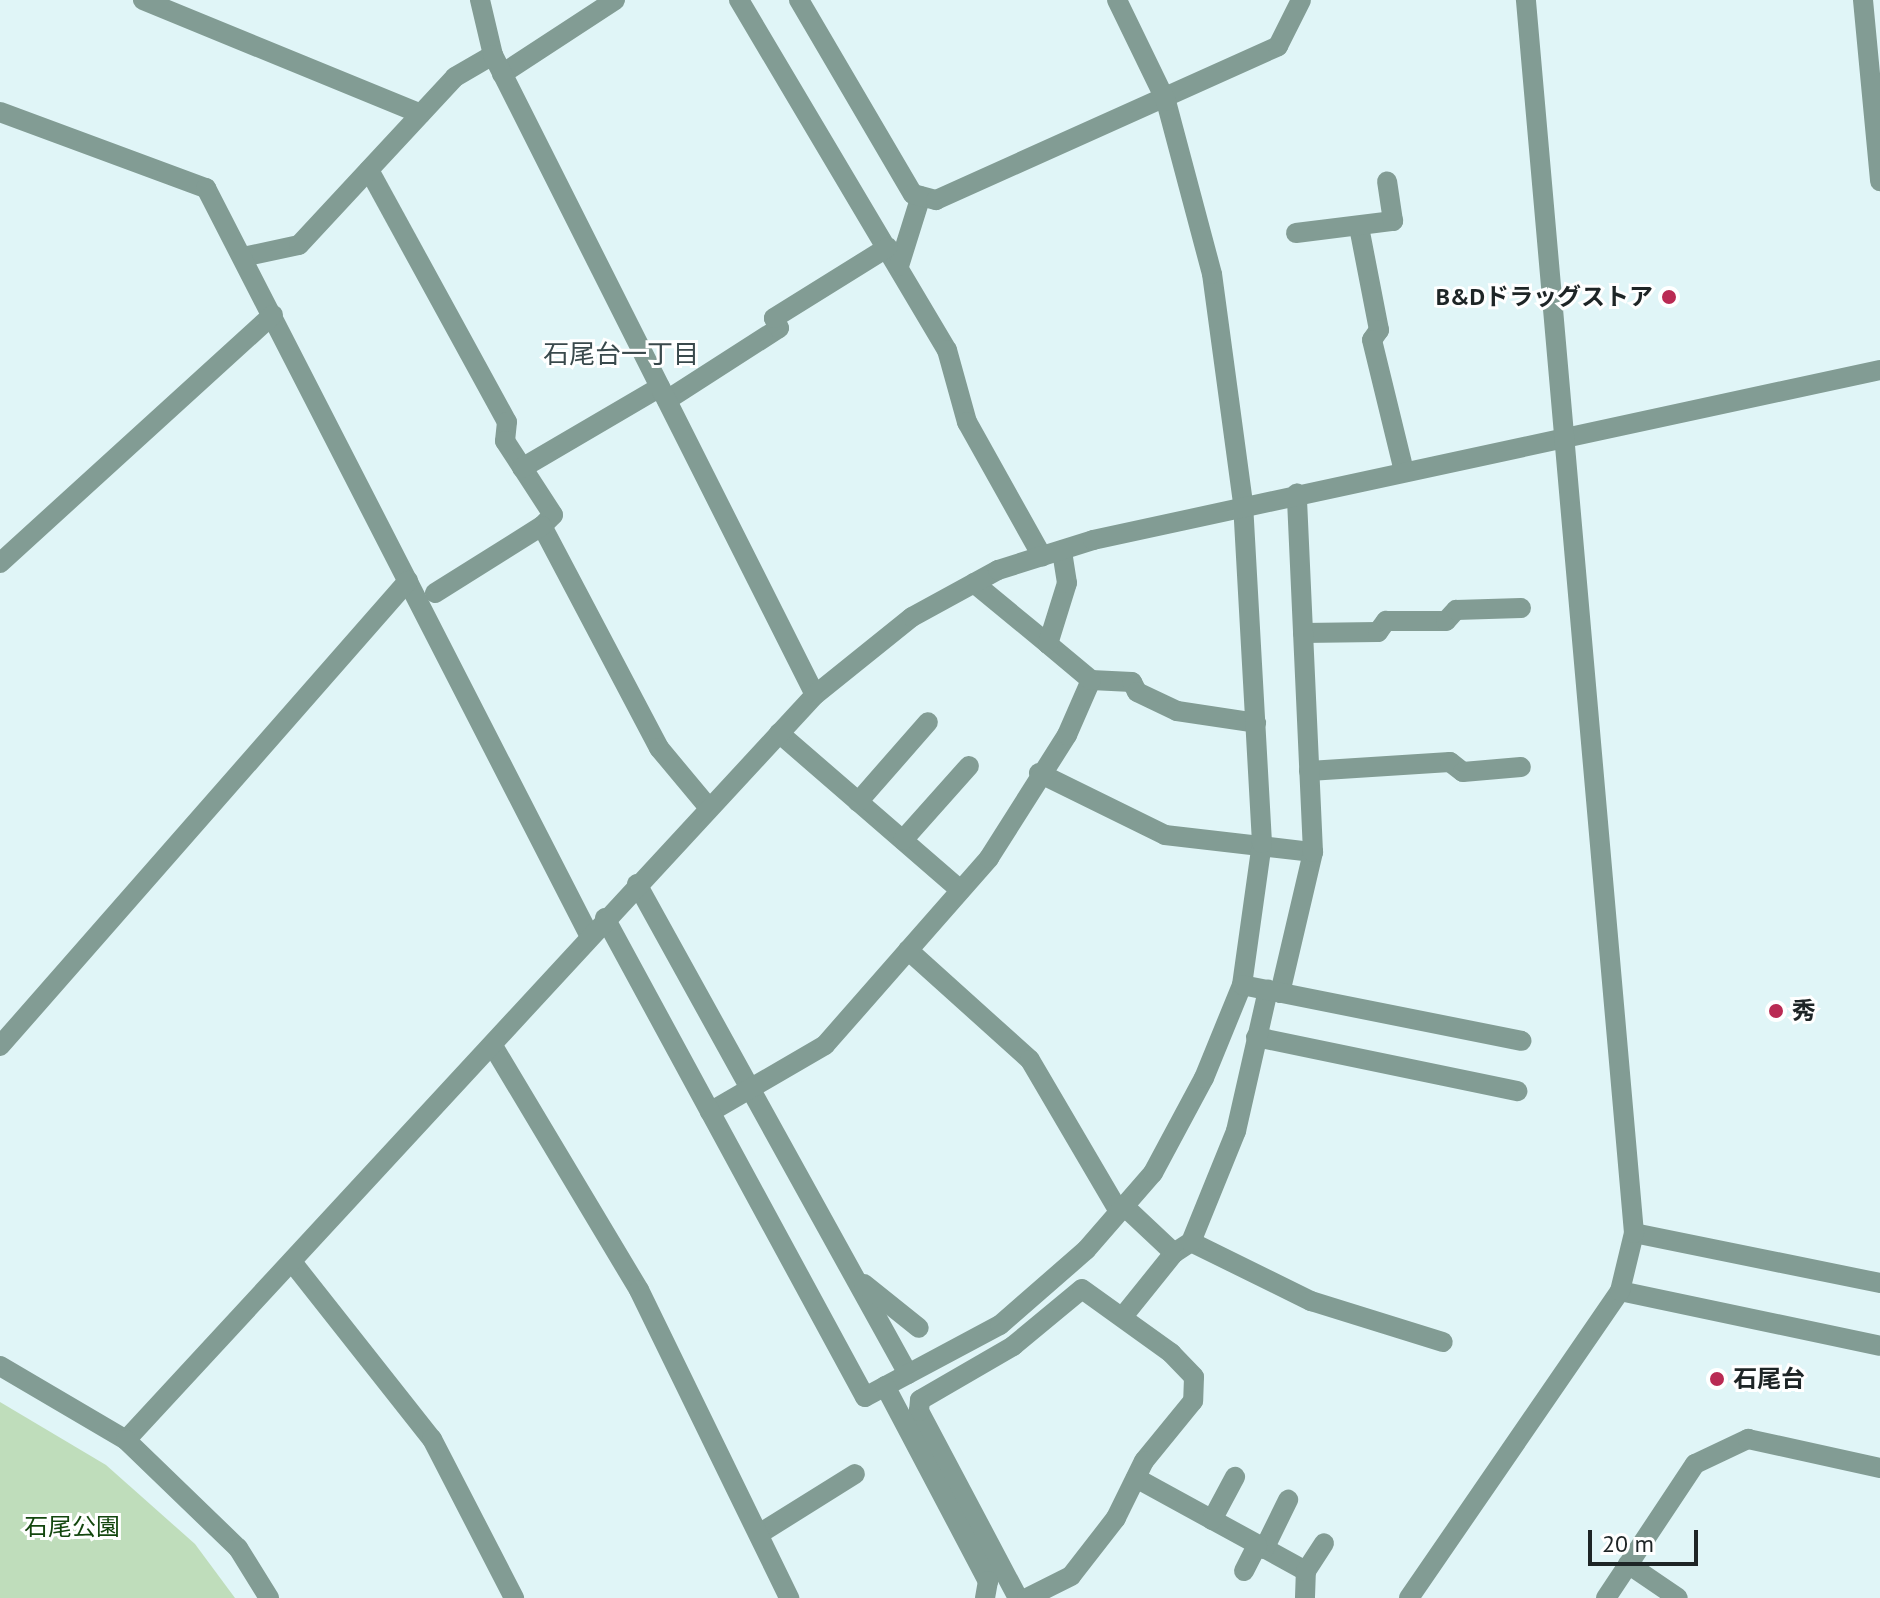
<!DOCTYPE html>
<meta charset="utf-8">
<style>
body{margin:0}
#map{position:relative;width:1880px;height:1598px;overflow:hidden;background:#e0f5f7;font-family:"PT Sans","Noto Sans JP",sans-serif}
div>[style]{position:absolute}
.green>*{inset:0;background:#bfddbb}
.service>*{height:20px;margin:-10px;padding:0 10px;transform-origin:10px;border-radius:10px;background:#829c94}
.minor>*{height:20px;margin:-10px;padding:0 10px;transform-origin:10px;border-radius:10px;background:#829c94}
.tertiary>*{height:20px;margin:-10px;padding:0 10px;transform-origin:10px;border-radius:10px;background:#829c94}
.dots>*{width:22px;height:22px;translate:-50% -50%;box-sizing:border-box;border:4px solid #fff;border-radius:50%}
span{translate:-50% -50%;white-space:nowrap;text-align:center;line-height:1.15;-webkit-text-stroke:6px #fff;paint-order:stroke}
.poi-label{font-size:24px;color:#1e2526;font-weight:700}
.right{translate:-100% -50%;text-align:right}
.left{translate:0 -50%;text-align:left}
.park-label{font-size:24px;color:#13460e}
.neighbourhood-label{font-size:26px;color:#39494c}
.scale{position:absolute;left:1588px;top:1530px;width:110px;height:36px;box-sizing:border-box;border:4px solid #1e2526;border-top:0;padding-left:10px;font-size:24px;line-height:28px;white-space:nowrap;color:#1e2526;-webkit-text-stroke:6px #fff;paint-order:stroke}
</style>
<div id="map">
<div class="green">
<div style="clip-path:polygon(0 1402px,106px 1465px,195px 1544px,235px 1598px,0 1598px)"></div>
</div>
<div class="service">
<div style="left:143px;top:0;width:300px;rotate:22.3deg"></div>
<div style="left:739px;top:0;width:407px;rotate:59.3deg"></div>
<div style="left:947px;top:350px;width:75px;rotate:74.5deg"></div>
<div style="left:967px;top:422px;width:154px;rotate:60.8deg"></div>
<div style="left:502px;top:74px;width:135px;rotate:-33.2deg"></div>
<div style="left:369px;top:170px;width:287px;rotate:61.3deg"></div>
<div style="left:507px;top:422px;width:19px;rotate:96deg"></div>
<div style="left:505px;top:441px;width:88px;rotate:57deg"></div>
<div style="left:553px;top:515px;width:16px;rotate:135deg"></div>
<div style="left:542px;top:526px;width:251px;rotate:62.2deg"></div>
<div style="left:659px;top:748px;width:78px;rotate:50.2deg"></div>
<div style="left:1359px;top:227px;width:105px;rotate:79deg"></div>
<div style="left:1379px;top:330px;width:12px;rotate:125deg"></div>
<div style="left:1372px;top:340px;width:135px;rotate:76.3deg"></div>
<div style="left:1296px;top:233px;width:98px;rotate:-7.1deg"></div>
<div style="left:1393px;top:221px;width:40px;rotate:-98.5deg"></div>
<div style="left:243px;top:257px;width:57px;rotate:-12.1deg"></div>
<div style="left:299px;top:245px;width:229px;rotate:-47.1deg"></div>
<div style="left:455px;top:77px;width:44px;rotate:-30.1deg"></div>
<div style="left:899px;top:266px;width:73px;rotate:-72.6deg"></div>
<div style="left:667px;top:400px;width:133px;rotate:-32.7deg"></div>
<div style="left:779px;top:328px;width:11px;rotate:-117deg"></div>
<div style="left:774px;top:318px;width:134px;rotate:-31.9deg"></div>
<div style="left:522px;top:468px;width:160px;rotate:-30.4deg"></div>
<div style="left:974px;top:583px;width:96px;rotate:39.5deg"></div>
<div style="left:435px;top:593px;width:126px;rotate:-32.1deg"></div>
<div style="left:1303px;top:633px;width:75px;rotate:-0.8deg"></div>
<div style="left:1378px;top:632px;width:14px;rotate:-54deg"></div>
<div style="left:1386px;top:621px;width:60px"></div>
<div style="left:1446px;top:621px;width:15px;rotate:-48deg"></div>
<div style="left:1456px;top:610px;width:65px;rotate:-1.8deg"></div>
<div style="left:1091px;top:680px;width:41px;rotate:2.8deg"></div>
<div style="left:1132px;top:682px;width:11px;rotate:63deg"></div>
<div style="left:1137px;top:692px;width:44px;rotate:25.4deg"></div>
<div style="left:1177px;top:711px;width:80px;rotate:8.6deg"></div>
<div style="left:779px;top:733px;width:240px;rotate:40.9deg"></div>
<div style="left:1309px;top:771px;width:141px;rotate:-3.7deg"></div>
<div style="left:1450px;top:762px;width:16px;rotate:38deg"></div>
<div style="left:1463px;top:772px;width:58px;rotate:-4.9deg"></div>
<div style="left:1039px;top:773px;width:140px;rotate:26.2deg"></div>
<div style="left:1165px;top:835px;width:149px;rotate:6.6deg"></div>
<div style="left:858px;top:802px;width:106px;rotate:-48.8deg"></div>
<div style="left:903px;top:840px;width:99px;rotate:-48.3deg"></div>
<div style="left:637px;top:884px;width:560px;rotate:61.05deg"></div>
<div style="left:908px;top:950px;width:164px;rotate:42deg"></div>
<div style="left:1030px;top:1060px;width:176px;rotate:59.6deg"></div>
<div style="left:1280px;top:993px;width:145px;rotate:-76.8deg"></div>
<div style="left:1313px;top:852px;width:359px;rotate:-92.6deg"></div>
<div style="left:1256px;top:1037px;width:267px;rotate:11.7deg"></div>
<div style="left:710px;top:1112px;width:133px;rotate:-30.2deg"></div>
<div style="left:825px;top:1045px;width:249px;rotate:-48.7deg"></div>
<div style="left:989px;top:858px;width:146px;rotate:-57.6deg"></div>
<div style="left:1067px;top:735px;width:60px;rotate:-66.4deg"></div>
<div style="left:1091px;top:680px;width:56px;rotate:-140.1deg"></div>
<div style="left:1048px;top:644px;width:64px;rotate:-72.7deg"></div>
<div style="left:1067px;top:583px;width:33px;rotate:-99deg"></div>
<div style="left:1124px;top:1206px;width:69px;rotate:43.2deg"></div>
<div style="left:1174px;top:1253px;width:78px;rotate:128.8deg"></div>
<div style="left:1191px;top:1242px;width:134px;rotate:26.2deg"></div>
<div style="left:1311px;top:1301px;width:138px;rotate:17.3deg"></div>
<div style="left:1174px;top:1253px;width:20px;rotate:-33deg"></div>
<div style="left:1191px;top:1242px;width:120px;rotate:-67.9deg"></div>
<div style="left:1236px;top:1131px;width:145px;rotate:-77.2deg"></div>
<div style="left:864px;top:1284px;width:70px;rotate:38.7deg"></div>
<div style="left:1136px;top:1478px;width:194px;rotate:28.7deg"></div>
<div style="left:1212px;top:1520px;width:49px;rotate:-61.9deg"></div>
<div style="left:759px;top:1534px;width:113px;rotate:-32deg"></div>
<div style="left:1264px;top:1549px;width:55px;rotate:-63.9deg"></div>
<div style="left:1628px;top:1564px;width:60px;rotate:34.2deg"></div>
<div style="left:1244px;top:1571px;width:29px;rotate:-63deg"></div>
<div style="left:1305px;top:1597px;width:26px;rotate:-88deg"></div>
<div style="left:1306px;top:1571px;width:33px;rotate:-57deg"></div>
<div style="left:1018px;top:1598px;width:212px;rotate:-117.9deg"></div>
<div style="left:919px;top:1411px;width:11px;rotate:-85deg"></div>
<div style="left:920px;top:1400px;width:108px;rotate:-30.1deg"></div>
<div style="left:1013px;top:1346px;width:89px;rotate:-39.6deg"></div>
<div style="left:1082px;top:1289px;width:110px;rotate:35.7deg"></div>
<div style="left:1171px;top:1353px;width:33px;rotate:46deg"></div>
<div style="left:1194px;top:1377px;width:24px;rotate:92deg"></div>
<div style="left:1193px;top:1401px;width:77px;rotate:129.2deg"></div>
<div style="left:1144px;top:1461px;width:64px;rotate:116.2deg"></div>
<div style="left:1116px;top:1518px;width:73px;rotate:127.8deg"></div>
<div style="left:1071px;top:1576px;width:49px;rotate:153.4deg"></div>
<div style="left:1606px;top:1598px;width:161px;rotate:-56.4deg"></div>
<div style="left:1695px;top:1464px;width:59px;rotate:-25.3deg"></div>
<div style="left:1748px;top:1439px;width:135px;rotate:12.4deg"></div>
</div>
<div class="minor">
<div style="left:480px;top:0;width:57px;rotate:76.7deg"></div>
<div style="left:493px;top:55px;width:716px;rotate:63.29deg"></div>
<div style="left:799px;top:0;width:225px;rotate:59.6deg"></div>
<div style="left:913px;top:194px;width:24px;rotate:15deg"></div>
<div style="left:936px;top:200px;width:375px;rotate:-24.2deg"></div>
<div style="left:1278px;top:46px;width:51px;rotate:-63.4deg"></div>
<div style="left:1863px;top:0;width:182px;rotate:84.6deg"></div>
<div style="left:0;top:112px;width:220px;rotate:20.3deg"></div>
<div style="left:206px;top:188px;width:839px;rotate:62.85deg"></div>
<div style="left:0;top:563px;width:369px;rotate:-42.3deg"></div>
<div style="left:605px;top:918px;width:545px;rotate:61.51deg"></div>
<div style="left:865px;top:1397px;width:153px;rotate:-28.1deg"></div>
<div style="left:1000px;top:1325px;width:114px;rotate:-41.1deg"></div>
<div style="left:1086px;top:1250px;width:102px;rotate:-49deg"></div>
<div style="left:1153px;top:1173px;width:108px;rotate:-61.8deg"></div>
<div style="left:1204px;top:1078px;width:100px;rotate:-67.8deg"></div>
<div style="left:1242px;top:985px;width:143px;rotate:-82deg"></div>
<div style="left:1262px;top:843px;width:341px;rotate:-93.2deg"></div>
<div style="left:1243px;top:503px;width:231px;rotate:-97.7deg"></div>
<div style="left:1212px;top:274px;width:179px;rotate:-104.9deg"></div>
<div style="left:1166px;top:101px;width:112px;rotate:-115.9deg"></div>
<div style="left:1242px;top:985px;width:285px;rotate:11.3deg"></div>
<div style="left:0;top:1046px;width:619px;rotate:-48.74deg"></div>
<div style="left:493px;top:1046px;width:284px;rotate:59.1deg"></div>
<div style="left:639px;top:1290px;width:343px;rotate:64deg"></div>
<div style="left:292px;top:1262px;width:226px;rotate:51.7deg"></div>
<div style="left:432px;top:1439px;width:179px;rotate:62.7deg"></div>
<div style="left:885px;top:1386px;width:221px;rotate:62.2deg"></div>
<div style="left:988px;top:1581px;width:17px;rotate:100deg"></div>
<div style="left:126px;top:1440px;width:1015px;rotate:-47.24deg"></div>
<div style="left:815px;top:695px;width:124px;rotate:-38.8deg"></div>
<div style="left:912px;top:617px;width:98px;rotate:-28.7deg"></div>
<div style="left:998px;top:570px;width:100px;rotate:-17.5deg"></div>
<div style="left:1093px;top:540px;width:805px;rotate:-12.19deg"></div>
</div>
<div class="tertiary">
<div style="left:1634px;top:1233px;width:251px;rotate:11.5deg"></div>
<div style="left:1620px;top:1291px;width:266px;rotate:11.9deg"></div>
<div style="left:0;top:1366px;width:146px;rotate:30.4deg"></div>
<div style="left:126px;top:1440px;width:156px;rotate:44deg"></div>
<div style="left:238px;top:1548px;width:59px;rotate:58.2deg"></div>
<div style="left:1409px;top:1598px;width:373px;rotate:-55.5deg"></div>
<div style="left:1620px;top:1291px;width:60px;rotate:-76.4deg"></div>
<div style="left:1634px;top:1233px;width:1238px;rotate:-95.01deg"></div>
</div>
<div class="dots">
<div style="left:1669px;top:297px;background:#b92a53"></div>
<div style="left:1776px;top:1011px;background:#b92a53"></div>
<div style="left:1717px;top:1379px;background:#b92a53"></div>
</div>
<div class="poi-label">
<span class="right" style="left:1653px;top:297px">B&amp;Dドラッグストア</span>
<span class="left" style="left:1792px;top:1011px">秀</span>
<span class="left" style="left:1733px;top:1379px">石尾台</span>
</div>
<div class="park-label">
<span style="left:72px;top:1527px">石尾公園</span>
</div>
<div class="neighbourhood-label">
<span style="left:621px;top:354px">石尾台一丁目</span>
</div>
<div class="scale">20 m</div>
</div>
